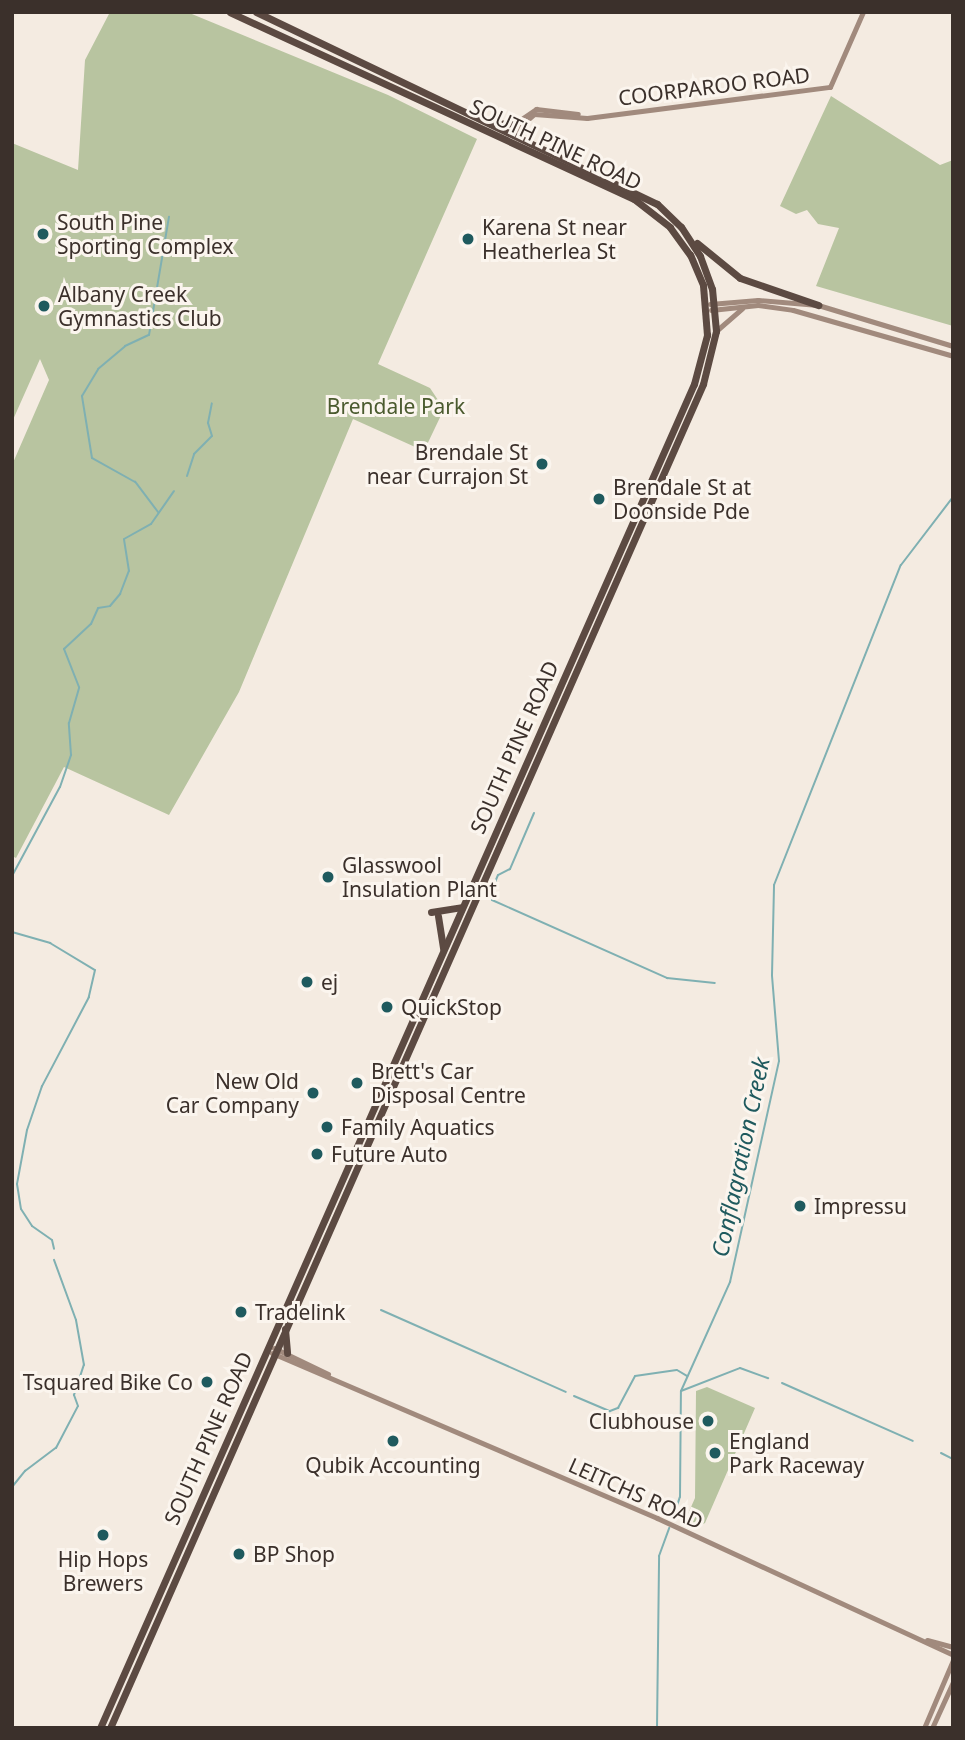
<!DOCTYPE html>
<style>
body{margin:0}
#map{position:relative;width:965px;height:1740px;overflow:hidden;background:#f4ebe1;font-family:"Noto Sans",sans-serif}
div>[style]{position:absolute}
.green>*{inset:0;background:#b8c4a0}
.stream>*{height:2px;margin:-1px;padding:0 1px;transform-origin:1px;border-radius:1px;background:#7fb0b2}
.secondary>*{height:5px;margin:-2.5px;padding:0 2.5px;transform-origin:2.5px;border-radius:2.5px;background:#a18a7d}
.highway>*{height:7px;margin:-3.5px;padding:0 3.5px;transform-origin:3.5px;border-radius:3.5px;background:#5c4a42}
.dots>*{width:19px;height:19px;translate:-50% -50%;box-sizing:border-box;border:4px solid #fbf5ee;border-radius:50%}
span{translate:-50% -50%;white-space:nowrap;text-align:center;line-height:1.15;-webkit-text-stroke:6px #fbf5ee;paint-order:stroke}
.street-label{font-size:21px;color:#3b302b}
.poi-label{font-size:21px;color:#3b302b}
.left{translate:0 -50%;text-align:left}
.right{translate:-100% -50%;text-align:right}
.park-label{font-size:21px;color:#4a5a2e}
.water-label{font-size:23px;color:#1f5a5e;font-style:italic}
.frame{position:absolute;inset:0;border:14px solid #3b302b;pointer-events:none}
</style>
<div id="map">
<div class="green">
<div style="clip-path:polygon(110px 12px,187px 12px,388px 95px,477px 139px,378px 364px,430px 388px,444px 409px,424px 451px,353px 419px,239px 692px,169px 815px,64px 767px,16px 858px,12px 856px,12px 465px,49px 380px,40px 359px,12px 422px,12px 143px,78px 170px,85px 60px)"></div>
<div style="clip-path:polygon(831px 96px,940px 165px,953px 160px,953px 326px,816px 286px,839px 228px,818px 224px,807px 210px,796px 214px,780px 206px)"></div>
<div style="clip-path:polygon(707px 1387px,755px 1408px,705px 1523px,696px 1528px,684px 1523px,695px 1498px,696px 1391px)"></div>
</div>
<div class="stream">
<div style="left:187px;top:476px;width:23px;rotate:-72deg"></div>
<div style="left:194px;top:454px;width:25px;rotate:-45deg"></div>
<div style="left:212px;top:436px;width:14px;rotate:-107deg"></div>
<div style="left:208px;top:423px;width:20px;rotate:-79deg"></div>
<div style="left:158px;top:512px;width:38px;rotate:-127deg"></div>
<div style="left:135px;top:482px;width:49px;rotate:-150.8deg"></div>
<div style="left:92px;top:458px;width:63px;rotate:-99.2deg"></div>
<div style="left:82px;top:396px;width:31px;rotate:-59deg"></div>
<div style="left:98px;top:369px;width:35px;rotate:-40deg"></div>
<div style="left:125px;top:346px;width:26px;rotate:-25deg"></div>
<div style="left:149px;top:335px;width:120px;rotate:-80.4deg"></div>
<div style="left:534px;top:813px;width:61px;rotate:113.2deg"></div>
<div style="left:510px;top:869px;width:13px;rotate:153deg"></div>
<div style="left:498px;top:875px;width:21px;rotate:113deg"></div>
<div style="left:490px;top:894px;width:6px;rotate:72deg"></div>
<div style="left:492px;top:900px;width:192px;rotate:24deg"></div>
<div style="left:667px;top:978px;width:48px;rotate:5.9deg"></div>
<div style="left:12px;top:876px;width:101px;rotate:-61.7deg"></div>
<div style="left:60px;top:787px;width:34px;rotate:-71deg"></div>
<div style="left:71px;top:755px;width:32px;rotate:-94deg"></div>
<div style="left:69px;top:723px;width:37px;rotate:-74deg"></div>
<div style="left:79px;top:687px;width:41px;rotate:-111.5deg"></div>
<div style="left:64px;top:649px;width:37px;rotate:-43deg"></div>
<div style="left:91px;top:624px;width:17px;rotate:-66deg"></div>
<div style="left:98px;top:608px;width:12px;rotate:-9deg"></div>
<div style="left:110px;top:606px;width:16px;rotate:-50deg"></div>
<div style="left:120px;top:594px;width:25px;rotate:-69deg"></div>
<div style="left:129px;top:571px;width:32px;rotate:-99deg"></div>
<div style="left:124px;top:539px;width:31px;rotate:-29deg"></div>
<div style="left:151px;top:524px;width:40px;rotate:-55.1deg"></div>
<div style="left:12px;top:932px;width:40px;rotate:16deg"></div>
<div style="left:50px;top:943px;width:52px;rotate:31deg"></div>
<div style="left:95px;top:970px;width:28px;rotate:103deg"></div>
<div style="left:89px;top:997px;width:101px;rotate:117.8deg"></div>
<div style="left:42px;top:1086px;width:46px;rotate:108.8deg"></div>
<div style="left:27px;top:1130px;width:55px;rotate:100.5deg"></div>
<div style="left:17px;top:1184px;width:25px;rotate:81deg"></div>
<div style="left:21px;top:1209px;width:20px;rotate:57deg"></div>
<div style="left:32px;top:1226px;width:24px;rotate:35deg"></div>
<div style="left:52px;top:1240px;width:9px;rotate:77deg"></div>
<div style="left:381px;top:1310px;width:202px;rotate:23.9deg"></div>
<div style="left:782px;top:1383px;width:143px;rotate:23.9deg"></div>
<div style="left:681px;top:1391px;width:63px;rotate:-21.3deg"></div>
<div style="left:740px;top:1368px;width:30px;rotate:20deg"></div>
<div style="left:574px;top:1396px;width:39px;rotate:23deg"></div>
<div style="left:610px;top:1411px;width:9px;rotate:-21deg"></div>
<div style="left:618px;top:1408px;width:36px;rotate:-62deg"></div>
<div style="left:635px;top:1376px;width:42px;rotate:-8.1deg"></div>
<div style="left:677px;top:1370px;width:12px;rotate:31deg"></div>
<div style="left:941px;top:1453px;width:13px;rotate:27deg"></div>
<div style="left:12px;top:1487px;width:21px;rotate:-51deg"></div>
<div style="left:25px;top:1471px;width:39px;rotate:-37deg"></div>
<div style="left:56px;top:1448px;width:47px;rotate:-62.4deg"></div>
<div style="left:78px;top:1406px;width:12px;rotate:-110deg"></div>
<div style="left:74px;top:1395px;width:32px;rotate:-72deg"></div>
<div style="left:84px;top:1365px;width:46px;rotate:-100.1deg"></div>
<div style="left:76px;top:1320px;width:64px;rotate:-110.1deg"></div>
<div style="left:673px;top:1518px;width:22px;rotate:-72deg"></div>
<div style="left:680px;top:1497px;width:106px;rotate:-89.5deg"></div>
<div style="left:681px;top:1391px;width:120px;rotate:-65.8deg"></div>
<div style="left:730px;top:1282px;width:226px;rotate:-77.5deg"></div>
<div style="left:779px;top:1061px;width:86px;rotate:-94.7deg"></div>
<div style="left:772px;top:975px;width:90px;rotate:-88.7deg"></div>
<div style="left:774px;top:885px;width:344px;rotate:-68.4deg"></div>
<div style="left:901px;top:565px;width:86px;rotate:-52.6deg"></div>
<div style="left:657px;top:1728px;width:172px;rotate:-89.3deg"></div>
<div style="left:659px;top:1556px;width:30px;rotate:-70deg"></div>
</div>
<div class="secondary">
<div style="left:514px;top:124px;width:27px;rotate:-34deg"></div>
<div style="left:536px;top:109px;width:42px;rotate:6.8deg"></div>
<div style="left:511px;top:134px;width:30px;rotate:-41deg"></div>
<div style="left:534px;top:114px;width:53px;rotate:4.3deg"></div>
<div style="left:587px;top:118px;width:245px;rotate:-7.3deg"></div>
<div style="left:830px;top:87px;width:82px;rotate:-66.3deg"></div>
<div style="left:710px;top:304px;width:48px;rotate:-4.8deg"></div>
<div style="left:758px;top:300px;width:60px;rotate:4.8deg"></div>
<div style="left:818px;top:305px;width:141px;rotate:16.9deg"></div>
<div style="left:711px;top:310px;width:47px;rotate:-6.1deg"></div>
<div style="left:758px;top:305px;width:35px;rotate:8deg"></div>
<div style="left:793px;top:310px;width:166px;rotate:16deg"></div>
<div style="left:716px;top:331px;width:35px;rotate:-41deg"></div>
<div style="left:274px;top:1348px;width:60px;rotate:25.7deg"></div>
<div style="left:272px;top:1353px;width:419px;rotate:23.2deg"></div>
<div style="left:657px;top:1518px;width:326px;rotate:24.8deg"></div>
<div style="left:927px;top:1640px;width:27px;rotate:15deg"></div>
<div style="left:924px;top:1728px;width:74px;rotate:-66.9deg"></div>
<div style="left:932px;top:1728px;width:51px;rotate:-65.5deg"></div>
</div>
<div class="highway">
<div style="left:491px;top:124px;width:24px;rotate:-2deg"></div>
<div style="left:697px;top:243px;width:55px;rotate:39.1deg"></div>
<div style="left:740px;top:278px;width:83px;rotate:19.1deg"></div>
<div style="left:431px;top:912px;width:31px;rotate:-9deg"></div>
<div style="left:438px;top:916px;width:33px;rotate:81deg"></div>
<div style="left:285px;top:1329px;width:24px;rotate:85deg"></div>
<div style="left:100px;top:1728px;width:1469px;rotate:-66.16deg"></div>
<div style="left:694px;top:384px;width:51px;rotate:-75.1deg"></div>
<div style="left:707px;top:335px;width:50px;rotate:-94.6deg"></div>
<div style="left:703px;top:285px;width:33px;rotate:-113deg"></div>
<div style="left:690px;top:255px;width:34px;rotate:-126deg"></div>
<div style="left:670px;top:227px;width:46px;rotate:-142.1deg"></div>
<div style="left:634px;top:199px;width:445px;rotate:-155.2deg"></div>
<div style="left:110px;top:1728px;width:1469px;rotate:-66.19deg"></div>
<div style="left:703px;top:384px;width:55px;rotate:-76.2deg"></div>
<div style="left:716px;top:331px;width:42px;rotate:-95.4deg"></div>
<div style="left:712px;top:289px;width:35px;rotate:-110deg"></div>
<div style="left:700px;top:256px;width:35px;rotate:-123deg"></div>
<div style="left:681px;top:227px;width:33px;rotate:-136deg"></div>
<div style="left:657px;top:204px;width:445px;rotate:-154.4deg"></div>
</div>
<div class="dots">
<div style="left:43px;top:234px;background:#1f5a5e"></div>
<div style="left:468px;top:239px;background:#1f5a5e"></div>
<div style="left:44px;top:306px;background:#1f5a5e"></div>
<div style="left:542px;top:464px;background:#1f5a5e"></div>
<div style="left:599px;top:499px;background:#1f5a5e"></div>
<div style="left:328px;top:877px;background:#1f5a5e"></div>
<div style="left:307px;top:982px;background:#1f5a5e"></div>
<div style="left:387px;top:1007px;background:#1f5a5e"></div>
<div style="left:357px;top:1083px;background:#1f5a5e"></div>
<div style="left:313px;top:1093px;background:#1f5a5e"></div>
<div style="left:327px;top:1127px;background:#1f5a5e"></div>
<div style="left:317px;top:1154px;background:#1f5a5e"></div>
<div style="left:800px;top:1206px;background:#1f5a5e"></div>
<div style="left:241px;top:1312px;background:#1f5a5e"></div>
<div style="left:207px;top:1382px;background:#1f5a5e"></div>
<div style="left:708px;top:1421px;background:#1f5a5e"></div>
<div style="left:393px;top:1441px;background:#1f5a5e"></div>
<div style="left:715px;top:1453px;background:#1f5a5e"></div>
<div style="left:103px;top:1535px;background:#1f5a5e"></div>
<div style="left:239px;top:1554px;background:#1f5a5e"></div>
</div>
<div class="street-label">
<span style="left:714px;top:86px;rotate:-7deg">COORPAROO ROAD</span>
<span style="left:556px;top:144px;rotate:25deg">SOUTH PINE ROAD</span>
<span style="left:514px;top:747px;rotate:-66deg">SOUTH PINE ROAD</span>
<span style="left:208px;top:1438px;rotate:-66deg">SOUTH PINE ROAD</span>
<span style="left:636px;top:1493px;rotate:24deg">LEITCHS ROAD</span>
</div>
<div class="poi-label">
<span class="left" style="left:57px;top:234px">South Pine<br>Sporting Complex</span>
<span class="left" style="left:482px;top:239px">Karena St near<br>Heatherlea St</span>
<span class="left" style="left:58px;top:306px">Albany Creek<br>Gymnastics Club</span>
<span class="right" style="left:528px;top:464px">Brendale St<br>near Currajon St</span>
<span class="left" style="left:613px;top:499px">Brendale St at<br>Doonside Pde</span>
<span class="left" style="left:342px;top:877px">Glasswool<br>Insulation Plant</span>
<span class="left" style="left:321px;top:982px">ej</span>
<span class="left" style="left:401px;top:1007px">QuickStop</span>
<span class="left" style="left:371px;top:1083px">Brett's Car<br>Disposal Centre</span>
<span class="right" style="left:299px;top:1093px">New Old<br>Car Company</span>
<span class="left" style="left:341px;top:1127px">Family Aquatics</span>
<span class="left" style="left:331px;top:1154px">Future Auto</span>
<span class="left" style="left:814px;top:1206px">Impressu</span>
<span class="left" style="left:255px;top:1312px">Tradelink</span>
<span class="right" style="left:193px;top:1382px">Tsquared Bike Co</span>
<span class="right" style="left:694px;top:1421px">Clubhouse</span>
<span class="left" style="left:729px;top:1453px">England<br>Park Raceway</span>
<span style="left:393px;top:1465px">Qubik Accounting</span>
<span class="left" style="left:253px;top:1554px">BP Shop</span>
<span style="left:103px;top:1571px">Hip Hops<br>Brewers</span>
</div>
<div class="park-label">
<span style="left:396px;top:406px">Brendale Park</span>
</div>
<div class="water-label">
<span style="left:740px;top:1157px;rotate:-78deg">Conflagration Creek</span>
</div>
<div class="frame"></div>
</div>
